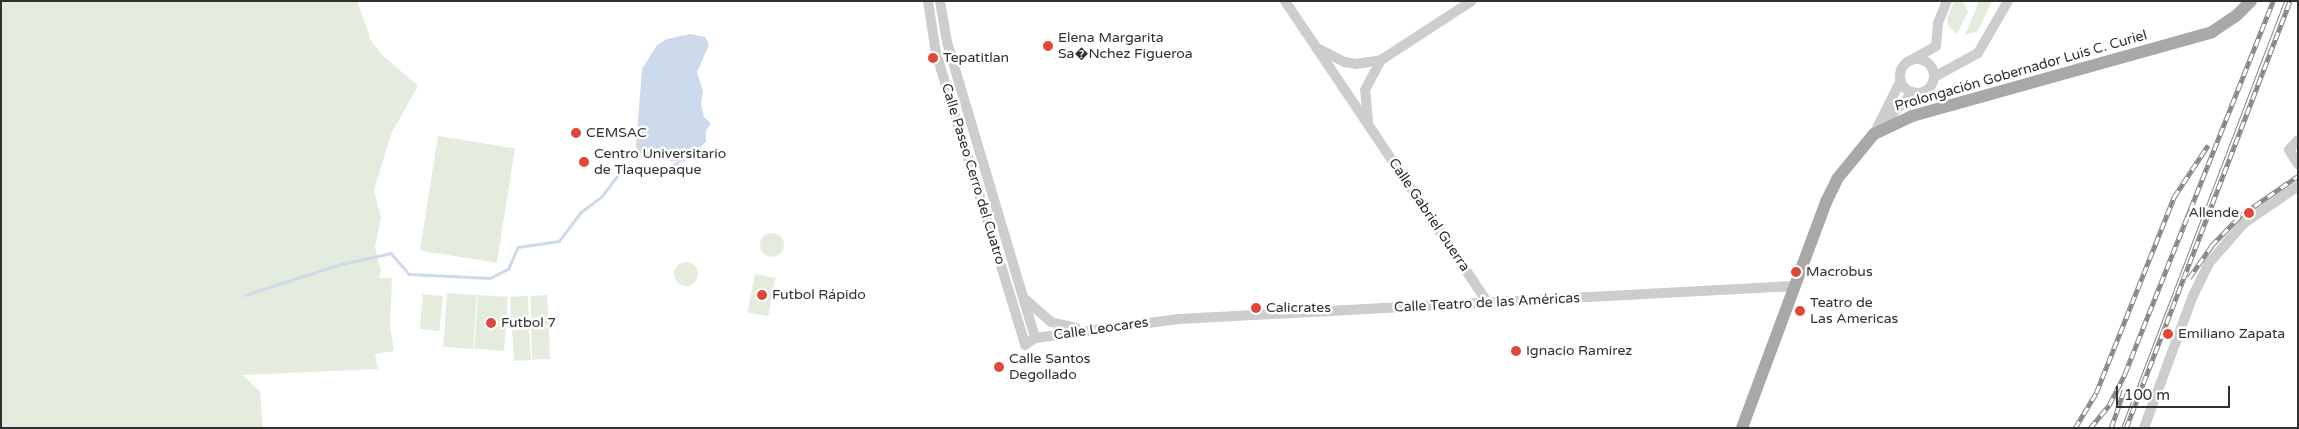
<!DOCTYPE html>
<meta charset="utf-8">
<style>
body{margin:0}
#map{position:relative;width:2299px;height:429px;overflow:hidden;background:#fff;font-family:"Varela Round",sans-serif}
div>[style]{position:absolute}
.green>*{inset:0;background:#e4ecde;transform-origin:0 0}
.round{border-radius:50%}
.water>*{inset:0;background:#ccdaeb}
.stream>*{height:2.5px;margin:-1.25px;padding:0 1.25px;transform-origin:1.25px;border-radius:1.25px;background:#ccdaeb}
.minor>*{height:10px;margin:-5px;padding:0 5px;transform-origin:5px;border-radius:5px;background:#cdcdcd}
.minor>.ring{margin:-5px;padding:0;box-sizing:content-box;background:none;border:10px solid #cdcdcd;border-radius:50%}
.major>*{height:12px;margin:-6px;padding:0 6px;transform-origin:6px;border-radius:6px;background:#a8a8a8}
.tram>*{height:1px;margin:-0.5px;padding:0 0.5px;transform-origin:0.5px;border-radius:0.5px;background:#858585}
.rail>*{height:4.5px;margin-top:-2.25px;transform-origin:0;background:repeating-linear-gradient(90deg,#fff 0 8px,#858585 0 16px);box-sizing:border-box;border-block:1px solid #858585}
.dots>*{width:14px;height:14px;translate:-50% -50%;box-sizing:border-box;border:2px solid #fff;border-radius:50%}
span{translate:-50% -50%;white-space:nowrap;text-align:center;line-height:1.15;-webkit-text-stroke:5px #fff;paint-order:stroke}
.poi-label{font-size:14px;color:#303030}
.left{translate:0 -50%;text-align:left}
.right{translate:-100% -50%;text-align:right}
.street-label{font-size:14px;color:#303030}
.frame{position:absolute;inset:0;border:2px solid #303030;pointer-events:none}
.scale{position:absolute;left:2116px;top:386px;width:114px;height:22px;box-sizing:border-box;border:2px solid #303030;border-top:0;padding-left:6px;font-size:15px;line-height:18px;white-space:nowrap;color:#303030;-webkit-text-stroke:4px #fff;paint-order:stroke}
</style>
<div id="map">
<div class="green">
<div style="clip-path:polygon(1px 1px,357px 1px,371px 40px,380px 53px,418px 86px,391px 134px,374px 190px,381px 218px,375px 247px,381px 271px,379px 278px,392px 278px,390px 326px,394px 351px,375px 354px,378px 369px,242px 375px,260px 391px,263px 428px,1px 428px)"></div>
<div style="clip-path:polygon(1954px 1px,1963px 1px,1968px 12px,1957px 34px,1949px 27px,1947px 18px)"></div>
<div style="clip-path:polygon(1979px 1px,1992px 1px,1978px 31px,1965px 35px)"></div>
<div style="left:438px;top:136px;width:78px;height:116px;rotate:9deg"></div>
<div class="round" style="left:760px;top:233px;width:24px;height:24px"></div>
<div class="round" style="left:674px;top:262px;width:24px;height:24px"></div>
<div style="left:755px;top:274px;width:21px;height:39px;rotate:11deg"></div>
<div style="left:447px;top:293px;width:30px;height:54px;rotate:4deg"></div>
<div style="left:423px;top:294px;width:20px;height:35px;rotate:6deg"></div>
<div style="left:478px;top:295px;width:30px;height:54px;rotate:4deg"></div>
<div style="left:547px;top:295px;width:30px;height:17px;rotate:86deg"></div>
<div style="left:528px;top:296px;width:30px;height:18px;rotate:88deg"></div>
<div style="left:549px;top:328px;width:31px;height:18px;rotate:88deg"></div>
<div style="left:529px;top:329px;width:31px;height:17px;rotate:86deg"></div>
</div>
<div class="water">
<div style="clip-path:polygon(690px 34px,705px 37px,709px 45px,697px 72px,703px 91px,701px 104px,704px 117px,711px 123px,706px 131px,706px 142px,684px 162px,642px 158px,636px 146px,642px 69px,657px 45px,667px 39px)"></div>
</div>
<div class="stream">
<div style="left:245px;top:295px;width:98px;rotate:-17.9deg"></div>
<div style="left:338px;top:265px;width:54px;rotate:-12.8deg"></div>
<div style="left:391px;top:253px;width:28px;rotate:49deg"></div>
<div style="left:409px;top:274px;width:81px;rotate:2.8deg"></div>
<div style="left:490px;top:278px;width:20px;rotate:-27deg"></div>
<div style="left:508px;top:269px;width:24px;rotate:-66deg"></div>
<div style="left:518px;top:247px;width:41px;rotate:-8.3deg"></div>
<div style="left:559px;top:241px;width:36px;rotate:-53deg"></div>
<div style="left:581px;top:212px;width:26px;rotate:-37deg"></div>
<div style="left:602px;top:196px;width:30px;rotate:-53deg"></div>
<div style="left:620px;top:172px;width:46px;rotate:-3.7deg"></div>
<div style="left:666px;top:169px;width:13px;rotate:-29deg"></div>
</div>
<div class="minor">
<div style="left:928px;top:1px;width:53px;rotate:81.3deg"></div>
<div style="left:936px;top:53px;width:305px;rotate:73deg"></div>
<div style="left:1025px;top:345px;width:12px;rotate:-35deg"></div>
<div style="left:1035px;top:338px;width:145px;rotate:-7.5deg"></div>
<div style="left:1179px;top:319px;width:617px;rotate:-3.07deg"></div>
<div style="left:940px;top:1px;width:42px;rotate:80.3deg"></div>
<div style="left:947px;top:42px;width:309px;rotate:73.4deg"></div>
<div style="left:1285px;top:1px;width:364px;rotate:56.1deg"></div>
<div style="left:1317px;top:48px;width:30px;rotate:27deg"></div>
<div style="left:1344px;top:62px;width:12px;rotate:9deg"></div>
<div style="left:1356px;top:64px;width:25px;rotate:-9deg"></div>
<div style="left:1381px;top:60px;width:108px;rotate:-33deg"></div>
<div style="left:1913px;top:59px;width:26px;rotate:-29deg"></div>
<div style="left:1936px;top:46px;width:23px;rotate:-85deg"></div>
<div style="left:1938px;top:23px;width:24px;rotate:-68deg"></div>
<div class="ring" style="left:1900px;top:59px;width:24px;height:24px"></div>
<div style="left:1934px;top:77px;width:50px;rotate:-28.6deg"></div>
<div style="left:1978px;top:53px;width:60px;rotate:-60deg"></div>
<div style="left:1368px;top:122px;width:32px;rotate:-95deg"></div>
<div style="left:1365px;top:90px;width:34px;rotate:-62deg"></div>
<div style="left:1883px;top:124px;width:44px;rotate:-46.8deg"></div>
<div style="left:1874px;top:134px;width:60px;rotate:-63.4deg"></div>
<div style="left:2298px;top:140px;width:13px;rotate:132deg"></div>
<div style="left:2289px;top:150px;width:17px;rotate:57deg"></div>
<div style="left:1026px;top:300px;width:33px;rotate:41deg"></div>
<div style="left:1051px;top:322px;width:26px;rotate:13deg"></div>
<div style="left:2144px;top:428px;width:139px;rotate:-69.7deg"></div>
<div style="left:2192px;top:298px;width:39px;rotate:-64deg"></div>
<div style="left:2209px;top:263px;width:53px;rotate:-48.8deg"></div>
<div style="left:2244px;top:223px;width:65px;rotate:-34.4deg"></div>
</div>
<div class="major">
<div style="left:1742px;top:428px;width:241px;rotate:-69.6deg"></div>
<div style="left:1826px;top:202px;width:25px;rotate:-64deg"></div>
<div style="left:1837px;top:179px;width:58px;rotate:-50.6deg"></div>
<div style="left:1874px;top:134px;width:42px;rotate:-25.3deg"></div>
<div style="left:1912px;top:116px;width:312px;rotate:-15.6deg"></div>
<div style="left:2212px;top:32px;width:29px;rotate:-34deg"></div>
<div style="left:2236px;top:16px;width:21px;rotate:-45deg"></div>
</div>
<div class="tram">
<div style="left:2121px;top:428px;width:457px;rotate:-69.1deg"></div>
</div>
<div class="rail">
<div style="left:2189px;top:278px;width:39px;rotate:-55deg"></div>
<div style="left:2211px;top:246px;width:43px;rotate:-45.9deg"></div>
<div style="left:2241px;top:215px;width:69px;rotate:-34.4deg"></div>
<div style="left:2075px;top:428px;width:41px;rotate:-59deg"></div>
<div style="left:2096px;top:393px;width:211px;rotate:-68.3deg"></div>
<div style="left:2174px;top:197px;width:62px;rotate:-56.8deg"></div>
<div style="left:2090px;top:428px;width:30px;rotate:-50deg"></div>
<div style="left:2109px;top:405px;width:36px;rotate:-63deg"></div>
<div style="left:2125px;top:373px;width:400px;rotate:-68.3deg"></div>
<div style="left:2111px;top:428px;width:40px;rotate:-71.1deg"></div>
<div style="left:2126px;top:428px;width:457px;rotate:-69deg"></div>
</div>
<div class="dots">
<div style="left:1048px;top:46px;background:#df473a"></div>
<div style="left:933px;top:58px;background:#df473a"></div>
<div style="left:576px;top:133px;background:#df473a"></div>
<div style="left:584px;top:162px;background:#df473a"></div>
<div style="left:2249px;top:213px;background:#df473a"></div>
<div style="left:1796px;top:272px;background:#df473a"></div>
<div style="left:762px;top:295px;background:#df473a"></div>
<div style="left:1256px;top:308px;background:#df473a"></div>
<div style="left:1800px;top:311px;background:#df473a"></div>
<div style="left:491px;top:323px;background:#df473a"></div>
<div style="left:2168px;top:334px;background:#df473a"></div>
<div style="left:1516px;top:351px;background:#df473a"></div>
<div style="left:999px;top:367px;background:#df473a"></div>
</div>
<div class="poi-label">
<span class="left" style="left:1058px;top:46px">Elena Margarita<br>Sa�Nchez Figueroa</span>
<span class="left" style="left:943px;top:58px">Tepatitlan</span>
<span class="left" style="left:586px;top:133px">CEMSAC</span>
<span class="left" style="left:594px;top:162px">Centro Universitario<br>de Tlaquepaque</span>
<span class="right" style="left:2239px;top:213px">Allende</span>
<span class="left" style="left:1806px;top:272px">Macrobus</span>
<span class="left" style="left:772px;top:295px">Futbol Rápido</span>
<span class="left" style="left:1810px;top:311px">Teatro de<br>Las Americas</span>
<span class="left" style="left:1266px;top:308px">Calicrates</span>
<span class="left" style="left:501px;top:323px">Futbol 7</span>
<span class="left" style="left:2178px;top:334px">Emiliano Zapata</span>
<span class="left" style="left:1526px;top:351px">Ignacio Ramirez</span>
<span class="left" style="left:1009px;top:367px">Calle Santos<br>Degollado</span>
</div>
<div class="street-label">
<span style="left:2021px;top:71px;rotate:-16deg">Prolongación Gobernador Luis C. Curiel</span>
<span style="left:973px;top:174px;rotate:73deg">Calle Paseo Cerro del Cuatro</span>
<span style="left:1429px;top:215px;rotate:56deg">Calle Gabriel Guerra</span>
<span style="left:1487px;top:303px;rotate:-3deg">Calle Teatro de las Américas</span>
<span style="left:1101px;top:329px;rotate:-8deg">Calle Leocares</span>
</div>
<div class="frame"></div>
<div class="scale">100 m</div>
</div>
